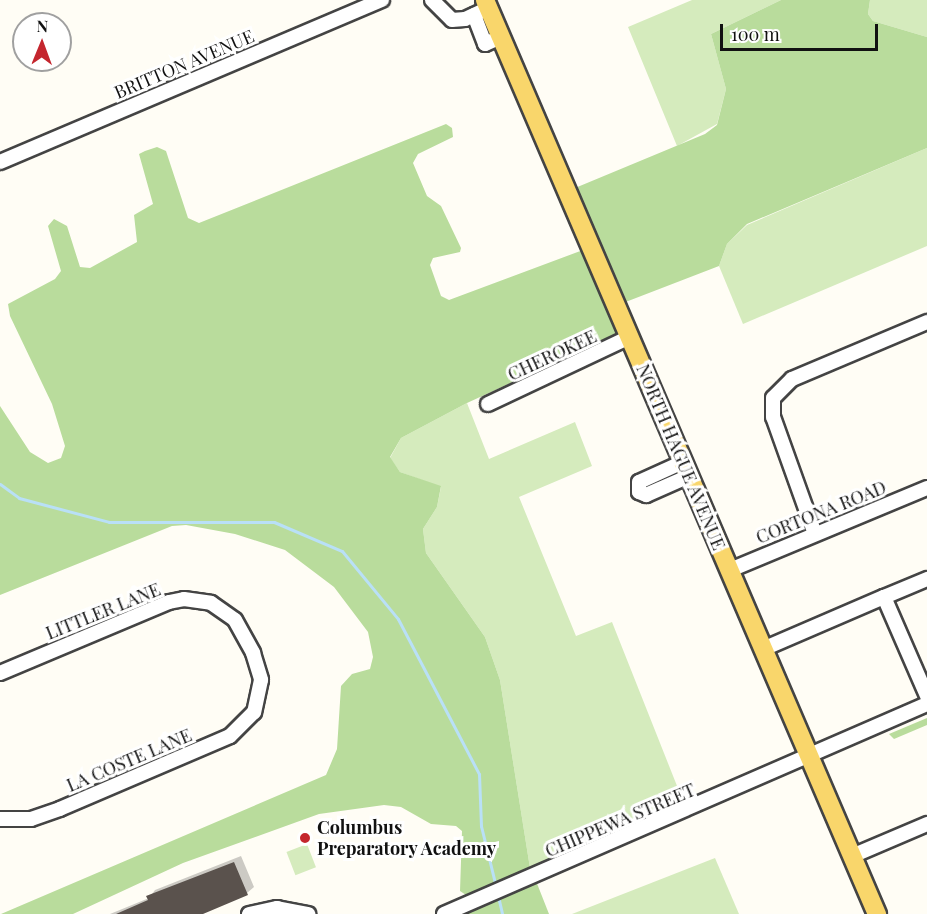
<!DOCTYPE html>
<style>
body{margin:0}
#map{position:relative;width:927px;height:914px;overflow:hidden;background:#fffdf5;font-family:"Playfair Display",serif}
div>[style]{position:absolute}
.green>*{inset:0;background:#d5ebbd;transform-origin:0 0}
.forest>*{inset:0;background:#b9dc9c}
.shadow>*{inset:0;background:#0003}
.stream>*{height:3px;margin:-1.5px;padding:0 1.5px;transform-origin:1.5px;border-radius:1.5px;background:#b9e0f7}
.building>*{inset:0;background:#5a524d}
.roads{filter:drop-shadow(2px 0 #444) drop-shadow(-2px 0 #444) drop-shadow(0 2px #444) drop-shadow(0 -2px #444)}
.minor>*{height:14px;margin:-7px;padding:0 7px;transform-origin:7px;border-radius:7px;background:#fff}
.major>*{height:18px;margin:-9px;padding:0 9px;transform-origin:9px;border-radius:9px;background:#f9d66b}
.dots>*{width:16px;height:16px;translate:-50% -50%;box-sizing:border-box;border:3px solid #fff;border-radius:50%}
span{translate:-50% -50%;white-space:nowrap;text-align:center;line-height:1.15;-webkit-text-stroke:6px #fff;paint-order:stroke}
.street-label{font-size:18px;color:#111}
.poi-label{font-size:18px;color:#111;font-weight:700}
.left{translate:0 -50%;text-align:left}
.north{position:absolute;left:12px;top:12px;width:60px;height:60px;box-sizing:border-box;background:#fff;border:2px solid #a0a0a0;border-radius:50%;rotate:1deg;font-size:16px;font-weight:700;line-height:24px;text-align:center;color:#111}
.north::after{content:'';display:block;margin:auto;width:21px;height:27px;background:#c4262e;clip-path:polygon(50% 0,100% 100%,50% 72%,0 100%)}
.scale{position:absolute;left:720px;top:24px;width:158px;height:27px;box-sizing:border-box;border:3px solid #111;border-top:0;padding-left:8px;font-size:18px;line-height:21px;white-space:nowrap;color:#111;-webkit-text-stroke:4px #fff;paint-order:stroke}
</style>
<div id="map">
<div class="green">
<div style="clip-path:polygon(692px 0,781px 0,711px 34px,726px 89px,717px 124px,677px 146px,628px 27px)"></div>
<div style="clip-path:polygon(870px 0,927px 0,927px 37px,873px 21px,868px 14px)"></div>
<div style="clip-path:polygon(927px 148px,927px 246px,743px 324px,719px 266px,727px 244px,747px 225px)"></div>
<div style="clip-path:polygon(467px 403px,489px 459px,575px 422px,592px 466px,519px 497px,576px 636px,612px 622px,683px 801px,530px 868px,500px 680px,485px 637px,426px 553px,423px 529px,437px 507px,441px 487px,400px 472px,390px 458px,401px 438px)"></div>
<div style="left:307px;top:844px;width:25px;height:22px;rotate:69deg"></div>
<div style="clip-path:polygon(715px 858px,739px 914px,572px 914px)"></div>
</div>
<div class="forest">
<div style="clip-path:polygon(781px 0,870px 0,868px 14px,873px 21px,927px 37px,927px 148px,747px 224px,727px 244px,719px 266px,623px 303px,575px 188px,705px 134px,717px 125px,726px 89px,711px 34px)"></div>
<div style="clip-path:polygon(446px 124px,452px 128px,453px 137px,418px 154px,413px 163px,427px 196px,441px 206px,461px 248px,460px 252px,433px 258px,430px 265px,441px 296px,449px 300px,583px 250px,621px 332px,467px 403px,401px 438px,390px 457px,400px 472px,441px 486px,437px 507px,423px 529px,426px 553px,485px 637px,500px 680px,530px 868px,466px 895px,460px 891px,462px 831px,456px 826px,431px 824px,401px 807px,384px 805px,319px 814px,183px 863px,73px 914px,1px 914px,326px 775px,337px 749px,341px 686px,352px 674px,370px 669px,373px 657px,368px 632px,334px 587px,285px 550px,235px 534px,186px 525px,172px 526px,0 595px,0 406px,30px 452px,48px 463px,61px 458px,65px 446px,52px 404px,10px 316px,8px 304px,55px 279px,61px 271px,48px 226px,54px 219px,67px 226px,80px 267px,90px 268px,137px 242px,134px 215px,153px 204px,139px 154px,145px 151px,157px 147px,166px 151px,188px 218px,199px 223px)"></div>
<div style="clip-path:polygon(927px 718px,927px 725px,894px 739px,889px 734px)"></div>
<div style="clip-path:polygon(536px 881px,549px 914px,463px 914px)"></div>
</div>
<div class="shadow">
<div style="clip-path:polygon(241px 856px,254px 887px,247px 893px,199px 914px,110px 914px,149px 898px,155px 890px)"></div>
</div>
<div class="stream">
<div style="left:0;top:484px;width:24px;rotate:36deg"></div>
<div style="left:19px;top:498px;width:93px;rotate:14.9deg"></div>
<div style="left:109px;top:522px;width:165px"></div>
<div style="left:274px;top:522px;width:74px;rotate:23.1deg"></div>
<div style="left:342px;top:551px;width:88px;rotate:50.5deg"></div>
<div style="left:398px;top:619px;width:175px;rotate:62.4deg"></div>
<div style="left:479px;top:774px;width:52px;rotate:87.8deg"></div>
<div style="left:481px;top:826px;width:63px;rotate:76.2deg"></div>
<div style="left:498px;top:896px;width:18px;rotate:77deg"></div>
</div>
<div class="building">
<div style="clip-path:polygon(234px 862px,248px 895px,203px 914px,116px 914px,148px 900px,146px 896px)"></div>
</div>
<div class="roads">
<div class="minor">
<div style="left:432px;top:0;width:28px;rotate:45deg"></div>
<div style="left:452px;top:20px;width:13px;rotate:-4deg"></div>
<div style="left:465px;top:19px;width:26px;rotate:-25deg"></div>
<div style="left:474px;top:15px;width:31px;rotate:69deg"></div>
<div style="left:485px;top:44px;width:17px;rotate:-24deg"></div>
<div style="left:0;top:162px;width:415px;rotate:-23deg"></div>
<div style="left:488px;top:404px;width:157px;rotate:-25.3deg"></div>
<div style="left:683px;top:462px;width:48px;rotate:155.6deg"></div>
<div style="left:639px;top:482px;width:10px;rotate:90deg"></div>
<div style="left:639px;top:492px;width:8px;rotate:23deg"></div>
<div style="left:646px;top:495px;width:47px;rotate:-23.8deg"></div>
<div style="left:815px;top:534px;width:124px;rotate:-109.7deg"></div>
<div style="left:773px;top:417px;width:19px;rotate:-90deg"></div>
<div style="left:773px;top:398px;width:27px;rotate:-45deg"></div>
<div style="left:792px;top:379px;width:147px;rotate:-22.9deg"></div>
<div style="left:730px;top:570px;width:213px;rotate:-22.6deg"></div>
<div style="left:884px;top:597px;width:47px;rotate:-22.7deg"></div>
<div style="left:763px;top:649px;width:132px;rotate:-23.3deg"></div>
<div style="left:884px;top:597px;width:108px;rotate:66.5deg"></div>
<div style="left:0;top:673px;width:183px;rotate:-22.8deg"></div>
<div style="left:169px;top:602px;width:15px;rotate:-11deg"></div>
<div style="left:184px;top:599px;width:27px;rotate:8deg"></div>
<div style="left:211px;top:603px;width:29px;rotate:35deg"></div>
<div style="left:235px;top:620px;width:38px;rotate:61deg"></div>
<div style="left:253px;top:653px;width:28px;rotate:73deg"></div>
<div style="left:261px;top:680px;width:33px;rotate:102deg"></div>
<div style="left:254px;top:712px;width:34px;rotate:135deg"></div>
<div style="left:230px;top:736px;width:185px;rotate:156.8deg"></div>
<div style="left:60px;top:809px;width:31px;rotate:161deg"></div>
<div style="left:31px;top:819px;width:31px;rotate:180deg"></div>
<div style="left:852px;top:856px;width:82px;rotate:-23.1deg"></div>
<div style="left:249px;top:914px;width:29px;rotate:-12deg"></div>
<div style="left:277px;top:908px;width:32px;rotate:11deg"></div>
<div style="left:444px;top:914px;width:527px;rotate:-23.5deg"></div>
</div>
<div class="major">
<div style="left:485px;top:0;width:995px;rotate:66.79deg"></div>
</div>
</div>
<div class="dots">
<div style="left:305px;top:838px;background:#c4262e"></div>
</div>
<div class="street-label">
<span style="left:184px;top:64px;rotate:-23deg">BRITTON AVENUE</span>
<span style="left:552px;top:355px;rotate:-25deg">CHEROKEE</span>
<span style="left:681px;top:457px;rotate:67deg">NORTH HAGUE AVENUE</span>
<span style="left:821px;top:512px;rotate:-22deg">CORTONA ROAD</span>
<span style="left:103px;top:611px;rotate:-22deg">LITTLER LANE</span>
<span style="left:129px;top:760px;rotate:-23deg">LA COSTE LANE</span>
<span style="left:620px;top:820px;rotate:-23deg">CHIPPEWA STREET</span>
</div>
<div class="poi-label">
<span class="left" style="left:317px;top:838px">Columbus<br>Preparatory Academy</span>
</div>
<div class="north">N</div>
<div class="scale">100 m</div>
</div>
